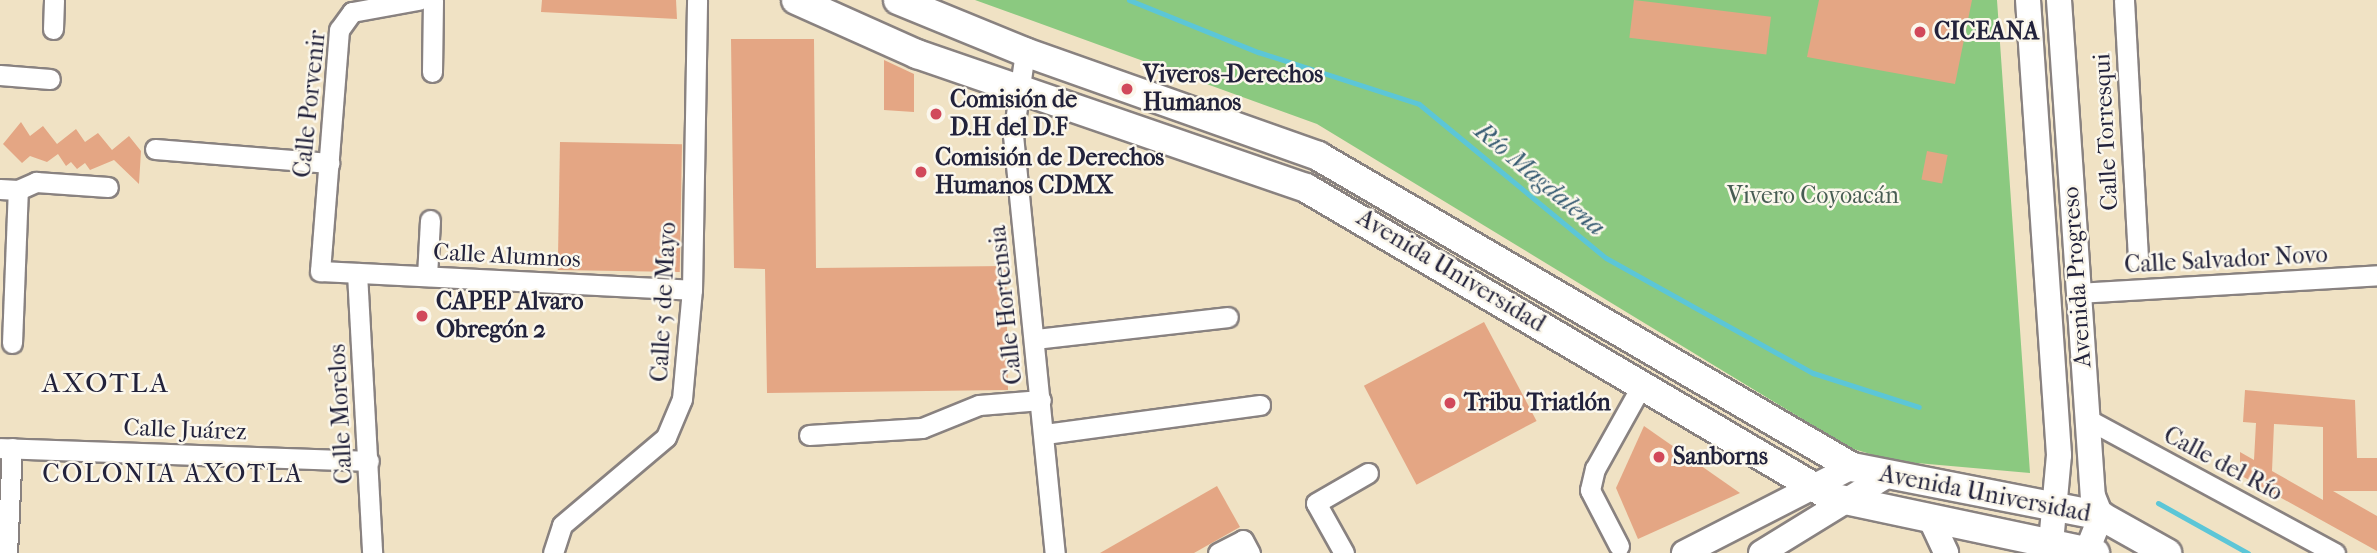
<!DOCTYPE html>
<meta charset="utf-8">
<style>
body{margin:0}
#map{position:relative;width:2377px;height:553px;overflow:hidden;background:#f0e2c4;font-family:"IM FELL French Canon",serif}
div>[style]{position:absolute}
.green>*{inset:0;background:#8bc980}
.stream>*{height:5px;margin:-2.5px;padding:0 2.5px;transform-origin:2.5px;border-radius:2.5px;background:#5cc6d7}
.building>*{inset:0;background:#e4a684;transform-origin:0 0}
.roads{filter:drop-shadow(2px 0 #898280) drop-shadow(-2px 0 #898280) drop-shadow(0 2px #898280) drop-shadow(0 -2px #898280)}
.minor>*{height:19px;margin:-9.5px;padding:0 9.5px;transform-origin:9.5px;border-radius:9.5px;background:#fff}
.tertiary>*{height:24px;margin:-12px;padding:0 12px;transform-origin:12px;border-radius:12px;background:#fff}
.secondary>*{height:28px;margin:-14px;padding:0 14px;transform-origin:14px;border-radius:14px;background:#fff}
.dots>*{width:19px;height:19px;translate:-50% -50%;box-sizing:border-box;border:4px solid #fbf7ec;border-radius:50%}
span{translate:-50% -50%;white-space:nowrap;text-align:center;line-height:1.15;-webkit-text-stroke:5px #fbf7ec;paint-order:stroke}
.poi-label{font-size:24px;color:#22223b;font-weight:700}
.left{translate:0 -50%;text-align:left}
.street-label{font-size:24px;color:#22223b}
.park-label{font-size:24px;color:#475c53}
.water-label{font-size:26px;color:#365b72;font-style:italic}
.neighbourhood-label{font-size:26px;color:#22223b;letter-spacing:2px}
.quarter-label{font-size:28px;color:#22223b;letter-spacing:2px}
</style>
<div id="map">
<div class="green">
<div style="clip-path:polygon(975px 0,1997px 0,2030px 473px,1894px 461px,1850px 448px,1317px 124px)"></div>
</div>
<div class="stream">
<div style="left:1129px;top:0;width:139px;rotate:22deg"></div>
<div style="left:1258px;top:52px;width:169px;rotate:17.9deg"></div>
<div style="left:1419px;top:104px;width:242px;rotate:39.5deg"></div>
<div style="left:1606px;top:258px;width:237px;rotate:29.1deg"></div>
<div style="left:1813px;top:373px;width:111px;rotate:17.8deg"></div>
<div style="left:2158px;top:503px;width:103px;rotate:29.1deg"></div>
</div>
<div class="building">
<div style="clip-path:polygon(542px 0,676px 0,677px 19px,541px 12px)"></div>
<div style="left:1634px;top:0;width:138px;height:38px;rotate:7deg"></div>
<div style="clip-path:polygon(1819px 0,1972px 0,1955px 84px,1807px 57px)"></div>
<div style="clip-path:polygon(731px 39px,814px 39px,816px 268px,1006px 266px,1008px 390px,767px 393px,765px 269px,734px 268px)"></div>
<div style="clip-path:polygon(884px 60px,914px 74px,914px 112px,884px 110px)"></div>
<div style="clip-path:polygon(21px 122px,30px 136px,43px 126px,57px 144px,76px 129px,85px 142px,98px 133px,112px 150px,129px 136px,141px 151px,139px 184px,114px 160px,90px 170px,85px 163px,77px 169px,71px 162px,66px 166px,58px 154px,47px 162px,30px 156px,22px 163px,3px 144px)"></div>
<div style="left:560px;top:142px;width:122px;height:128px;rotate:1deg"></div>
<div style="left:1927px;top:151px;width:21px;height:29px;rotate:11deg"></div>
<div style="left:1484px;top:322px;width:112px;height:136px;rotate:62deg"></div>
<div style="clip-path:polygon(evenodd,2245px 390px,2355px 400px,2357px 458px,2377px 458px,2377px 491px,2333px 491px,2377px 516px,2377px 551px,2240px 475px,2240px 452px,2254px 460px,2256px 423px,2243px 422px,2245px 390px,2274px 424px,2323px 427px,2323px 500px,2272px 471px,2274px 424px)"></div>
<div style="clip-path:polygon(1644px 426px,1740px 493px,1638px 539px,1616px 488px)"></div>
<div style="clip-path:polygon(1217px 486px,1240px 527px,1194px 553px,1100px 553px)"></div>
</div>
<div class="roads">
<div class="minor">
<div style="left:418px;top:0;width:67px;rotate:169.7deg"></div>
<div style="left:352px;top:12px;width:22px;rotate:126deg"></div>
<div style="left:339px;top:30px;width:242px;rotate:94.5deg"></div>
<div style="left:320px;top:271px;width:372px;rotate:2.9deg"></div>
<div style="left:2124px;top:0;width:261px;rotate:86.9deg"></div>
<div style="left:53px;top:29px;width:29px;rotate:-88deg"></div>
<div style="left:1025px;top:52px;width:84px;rotate:98.2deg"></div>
<div style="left:1013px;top:135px;width:420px;rotate:84.3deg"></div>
<div style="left:432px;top:72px;width:72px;rotate:-89.2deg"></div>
<div style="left:0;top:75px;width:50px;rotate:4.6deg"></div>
<div style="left:155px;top:149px;width:175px;rotate:4.6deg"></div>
<div style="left:0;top:189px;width:18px;rotate:3deg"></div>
<div style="left:18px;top:190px;width:20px;rotate:-24deg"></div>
<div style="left:36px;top:182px;width:72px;rotate:4deg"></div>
<div style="left:357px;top:273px;width:280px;rotate:86.9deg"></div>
<div style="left:427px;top:276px;width:56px;rotate:-86.9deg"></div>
<div style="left:2078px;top:293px;width:300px;rotate:-3.4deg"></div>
<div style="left:1035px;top:339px;width:194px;rotate:-6.5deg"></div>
<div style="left:12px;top:343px;width:153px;rotate:-87.8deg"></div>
<div style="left:2087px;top:419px;width:282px;rotate:28.4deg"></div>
<div style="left:1045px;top:434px;width:217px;rotate:-7.7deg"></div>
<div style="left:809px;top:435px;width:113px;rotate:-3.5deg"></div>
<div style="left:922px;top:428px;width:61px;rotate:-22deg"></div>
<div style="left:979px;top:405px;width:62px;rotate:-4.6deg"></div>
<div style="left:0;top:448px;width:369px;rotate:2deg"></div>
<div style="left:1619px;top:546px;width:63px;rotate:-117.4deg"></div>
<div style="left:1590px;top:490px;width:22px;rotate:-77deg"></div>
<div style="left:1595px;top:469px;width:96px;rotate:-60.8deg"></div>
<div style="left:7px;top:553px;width:105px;rotate:-87.3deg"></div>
<div style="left:553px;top:553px;width:29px;rotate:-72deg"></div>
<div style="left:562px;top:525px;width:136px;rotate:-40.2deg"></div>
<div style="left:666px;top:437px;width:41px;rotate:-67.2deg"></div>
<div style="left:682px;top:399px;width:109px;rotate:-84.8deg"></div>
<div style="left:692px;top:290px;width:290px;rotate:-89deg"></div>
<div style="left:1218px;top:553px;width:28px;rotate:-27deg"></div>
<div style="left:1243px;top:540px;width:15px;rotate:62deg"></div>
<div style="left:1344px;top:553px;width:57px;rotate:-119.2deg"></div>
<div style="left:1316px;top:503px;width:60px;rotate:-30deg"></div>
</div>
<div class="tertiary">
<div style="left:2028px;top:0;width:456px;rotate:86.1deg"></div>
<div style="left:2059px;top:455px;width:98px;rotate:95.2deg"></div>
<div style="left:2059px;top:0;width:497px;rotate:86.1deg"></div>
<div style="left:2093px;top:496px;width:22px;rotate:68deg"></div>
<div style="left:2101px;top:516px;width:37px;rotate:112deg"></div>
<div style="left:1930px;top:518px;width:38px;rotate:65deg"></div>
<div style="left:1684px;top:553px;width:189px;rotate:-27.1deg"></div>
<div style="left:1761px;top:553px;width:149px;rotate:-31.6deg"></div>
</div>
<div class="secondary">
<div style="left:796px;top:0;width:133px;rotate:24.1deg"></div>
<div style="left:917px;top:54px;width:411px;rotate:19deg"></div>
<div style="left:1306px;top:188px;width:609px;rotate:30.48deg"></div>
<div style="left:1831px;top:497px;width:270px;rotate:12deg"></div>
<div style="left:898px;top:0;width:137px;rotate:22.3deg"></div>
<div style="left:1025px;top:52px;width:311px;rotate:19.5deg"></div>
<div style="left:1318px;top:156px;width:618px;rotate:30.22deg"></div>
<div style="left:1852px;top:467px;width:254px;rotate:11.1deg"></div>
<div style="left:2101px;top:516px;width:76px;rotate:29.3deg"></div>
</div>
</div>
<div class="dots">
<div style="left:1920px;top:32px;background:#d1495b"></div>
<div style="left:1127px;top:89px;background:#d1495b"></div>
<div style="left:936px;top:114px;background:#d1495b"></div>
<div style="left:921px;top:172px;background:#d1495b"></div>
<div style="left:422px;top:316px;background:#d1495b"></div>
<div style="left:1450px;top:403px;background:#d1495b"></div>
<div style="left:1659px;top:457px;background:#d1495b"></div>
</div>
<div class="poi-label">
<span class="left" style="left:1934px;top:32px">CICEANA</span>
<span class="left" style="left:1143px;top:89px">Viveros-Derechos<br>Humanos</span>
<span class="left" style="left:950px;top:114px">Comisión de<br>D.H del D.F</span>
<span class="left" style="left:935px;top:172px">Comisión de Derechos<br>Humanos CDMX</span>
<span class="left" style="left:436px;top:316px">CAPEP Alvaro<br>Obregón 2</span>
<span class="left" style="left:1464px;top:403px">Tribu Triatlón</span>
<span class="left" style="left:1673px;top:457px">Sanborns</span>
</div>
<div class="street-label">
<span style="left:310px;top:104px;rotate:-84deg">Calle Porvenir</span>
<span style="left:2106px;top:132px;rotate:-93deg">Calle Torresqui</span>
<span style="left:507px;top:256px;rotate:3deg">Calle Alumnos</span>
<span style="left:2226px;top:260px;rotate:-3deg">Calle Salvador Novo</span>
<span style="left:1451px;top:271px;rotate:31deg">Avenida Universidad</span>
<span style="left:2077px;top:277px;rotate:-94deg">Avenida Progreso</span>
<span style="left:664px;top:302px;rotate:-87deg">Calle 5 de Mayo</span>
<span style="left:1006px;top:305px;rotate:-96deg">Calle Hortensia</span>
<span style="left:341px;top:414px;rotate:-93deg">Calle Morelos</span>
<span style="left:185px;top:430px;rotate:2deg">Calle Juárez</span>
<span style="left:2223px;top:464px;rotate:28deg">Calle del Río</span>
<span style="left:1985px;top:494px;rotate:11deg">Avenida Universidad</span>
</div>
<div class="park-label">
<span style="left:1813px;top:196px">Vivero Coyoacán</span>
</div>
<div class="water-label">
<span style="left:1540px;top:179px;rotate:40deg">Río Magdalena</span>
</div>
<div class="neighbourhood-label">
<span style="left:173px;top:474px">COLONIA AXOTLA</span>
</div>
<div class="quarter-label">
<span style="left:106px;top:383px">AXOTLA</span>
</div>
</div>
